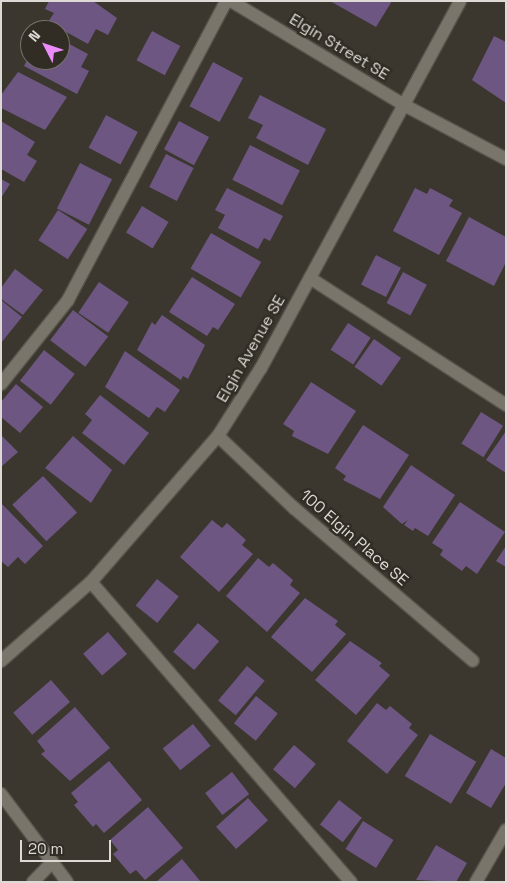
<!DOCTYPE html>
<style>
body{margin:0}
#map{position:relative;width:507px;height:883px;overflow:hidden;background:#3b372e;font-family:"Space Grotesk",sans-serif}
div>[style]{position:absolute}
.building>*{inset:0;background:#6d5682;transform-origin:0 0}
.roads{filter:drop-shadow(1px 0 #56534b) drop-shadow(-1px 0 #56534b) drop-shadow(0 1px #56534b) drop-shadow(0 -1px #56534b)}
.service>*{height:12px;margin:-6px;padding:0 6px;transform-origin:6px;border-radius:6px;background:#7a756b}
.minor>*{height:12px;margin:-6px;padding:0 6px;transform-origin:6px;border-radius:6px;background:#7a756b}
span{translate:-50% -50%;white-space:nowrap;text-align:center;line-height:1.15;-webkit-text-stroke:5px #312d24;paint-order:stroke}
.street-label{font-size:16px;color:#dddad5}
.frame{position:absolute;inset:0;border:2px solid #dddad5;pointer-events:none}
.north{position:absolute;left:20px;top:20px;width:50px;height:50px;box-sizing:border-box;background:#312d24;border:1px solid #76726b;border-radius:50%;rotate:311deg;font-size:14px;font-weight:700;line-height:20px;text-align:center;color:#dddad5}
.north::after{content:'';display:block;margin:auto;width:18px;height:22px;background:#ec8cfa;clip-path:polygon(50% 0,100% 100%,50% 72%,0 100%)}
.scale{position:absolute;left:20px;top:840px;width:91px;height:22px;box-sizing:border-box;border:2px solid #dddad5;border-top:0;padding-left:6px;font-size:15px;line-height:18px;white-space:nowrap;color:#dddad5;-webkit-text-stroke:4px #312d24;paint-order:stroke}
</style>
<div id="map">
<div class="building">
<div style="clip-path:polygon(49px 1px,93px 1px,117px 18px,108px 35px,96px 29px,88px 44px,48px 22px,54px 13px,45px 9px)"></div>
<div style="clip-path:polygon(330px 1px,392px 1px,376px 27px)"></div>
<div style="left:152px;top:31px;width:32px;height:33px;rotate:28deg"></div>
<div style="clip-path:polygon(494px 36px,506px 42px,506px 103px,472px 80px)"></div>
<div style="clip-path:polygon(60px 39px,88px 54px,81px 67px,89px 71px,77px 94px,24px 66px,30px 54px,30px 60px,60px 60px)"></div>
<div style="left:213px;top:62px;width:34px;height:50px;rotate:28deg"></div>
<div style="clip-path:polygon(18px 72px,67px 97px,45px 130px,1px 108px,1px 95px)"></div>
<div style="clip-path:polygon(260px 95px,326px 129px,308px 165px,256px 138px,263px 125px,248px 118px)"></div>
<div style="left:106px;top:115px;width:36px;height:37px;rotate:28deg"></div>
<div style="clip-path:polygon(1px 121px,35px 142px,27px 155px,37px 161px,24px 182px,1px 169px)"></div>
<div style="left:179px;top:121px;width:34px;height:32px;rotate:28deg"></div>
<div style="left:250px;top:145px;width:56px;height:39px;rotate:27deg"></div>
<div style="left:166px;top:154px;width:31px;height:37px;rotate:27deg"></div>
<div style="left:80px;top:163px;width:36px;height:51px;rotate:27deg"></div>
<div style="clip-path:polygon(1px 179px,10px 184px,1px 198px)"></div>
<div style="clip-path:polygon(227px 188px,283px 216px,270px 241px,264px 238px,258px 249px,218px 228px,225px 215px,215px 210px)"></div>
<div style="clip-path:polygon(415px 188px,427px 194px,430px 188px,453px 200px,449px 206px,462px 213px,439px 255px,393px 231px)"></div>
<div style="left:142px;top:206px;width:31px;height:31px;rotate:31deg"></div>
<div style="left:58px;top:210px;width:35px;height:36px;rotate:33deg"></div>
<div style="clip-path:polygon(469px 217px,506px 237px,506px 262px,494px 286px,446px 261px)"></div>
<div style="left:211px;top:233px;width:58px;height:41px;rotate:30deg"></div>
<div style="left:376px;top:255px;width:28px;height:33px;rotate:27deg"></div>
<div style="clip-path:polygon(15px 269px,43px 290px,23px 315px,1px 299px,1px 288px)"></div>
<div style="left:403px;top:272px;width:27px;height:35px;rotate:28deg"></div>
<div style="clip-path:polygon(192px 277px,235px 304px,218px 330px,213px 327px,207px 336px,169px 312px)"></div>
<div style="left:99px;top:282px;width:36px;height:37px;rotate:34deg"></div>
<div style="clip-path:polygon(1px 300px,22px 317px,1px 343px)"></div>
<div style="left:73px;top:310px;width:44px;height:38px;rotate:37deg"></div>
<div style="clip-path:polygon(162px 315px,205px 345px,188px 379px,183px 376px,181px 380px,137px 350px,152px 322px,155px 325px)"></div>
<div style="left:348px;top:323px;width:27px;height:32px;rotate:33deg"></div>
<div style="left:374px;top:339px;width:33px;height:34px;rotate:35deg"></div>
<div style="left:44px;top:350px;width:39px;height:39px;rotate:38deg"></div>
<div style="clip-path:polygon(125px 351px,180px 390px,165px 412px,157px 407px,149px 418px,105px 387px)"></div>
<div style="clip-path:polygon(311px 382px,356px 411px,328px 454px,292px 436px,294px 431px,283px 424px)"></div>
<div style="clip-path:polygon(16px 384px,43px 407px,20px 433px,1px 417px,1px 402px)"></div>
<div style="clip-path:polygon(100px 395px,149px 433px,124px 465px,82px 433px,92px 420px,85px 414px)"></div>
<div style="left:481px;top:412px;width:26px;height:37px;rotate:32deg"></div>
<div style="clip-path:polygon(363px 425px,409px 455px,380px 499px,343px 480px,346px 476px,335px 468px)"></div>
<div style="clip-path:polygon(506px 431px,506px 473px,486px 460px)"></div>
<div style="clip-path:polygon(1px 435px,18px 452px,1px 467px)"></div>
<div style="clip-path:polygon(73px 436px,112px 470px,91px 503px,45px 468px)"></div>
<div style="clip-path:polygon(411px 465px,455px 495px,428px 536px,415px 528px,413px 531px,404px 525px,408px 520px,402px 524px,383px 507px)"></div>
<div style="left:43px;top:476px;width:50px;height:42px;rotate:47deg"></div>
<div style="clip-path:polygon(460px 502px,505px 532px,477px 574px,466px 566px,462px 571px,440px 555px,443px 550px,432px 543px)"></div>
<div style="clip-path:polygon(1px 503px,43px 546px,25px 564px,18px 557px,8px 567px,1px 561px)"></div>
<div style="clip-path:polygon(212px 520px,222px 528px,227px 523px,246px 540px,242px 545px,253px 554px,219px 592px,180px 557px)"></div>
<div style="clip-path:polygon(506px 546px,506px 567px,496px 561px)"></div>
<div style="clip-path:polygon(258px 558px,269px 567px,273px 563px,293px 580px,290px 585px,300px 593px,267px 632px,226px 596px)"></div>
<div style="left:157px;top:579px;width:28px;height:34px;rotate:39deg"></div>
<div style="clip-path:polygon(305px 598px,338px 621px,335px 625px,346px 634px,312px 672px,271px 637px)"></div>
<div style="left:198px;top:623px;width:28px;height:38px;rotate:41deg"></div>
<div style="left:108px;top:632px;width:29px;height:33px;rotate:49deg"></div>
<div style="clip-path:polygon(350px 641px,382px 663px,379px 666px,390px 675px,356px 715px,315px 680px)"></div>
<div style="left:247px;top:666px;width:23px;height:45px;rotate:40deg"></div>
<div style="left:51px;top:680px;width:29px;height:50px;rotate:49deg"></div>
<div style="left:256px;top:696px;width:28px;height:35px;rotate:39deg"></div>
<div style="clip-path:polygon(377px 703px,386px 710px,390px 706px,412px 724px,409px 728px,418px 735px,387px 774px,347px 741px)"></div>
<div style="clip-path:polygon(75px 707px,110px 748px,70px 781px,41px 754px,45px 751px,37px 741px)"></div>
<div style="left:193px;top:724px;width:28px;height:39px;rotate:51deg"></div>
<div style="left:430px;top:734px;width:54px;height:49px;rotate:31deg"></div>
<div style="left:294px;top:745px;width:29px;height:32px;rotate:41deg"></div>
<div style="clip-path:polygon(491px 749px,506px 758px,506px 783px,491px 808px,466px 793px)"></div>
<div style="clip-path:polygon(109px 761px,142px 800px,104px 833px,96px 824px,93px 827px,74px 805px,78px 802px,71px 793px)"></div>
<div style="left:232px;top:772px;width:28px;height:34px;rotate:52deg"></div>
<div style="left:248px;top:798px;width:30px;height:43px;rotate:48deg"></div>
<div style="left:339px;top:800px;width:29px;height:31px;rotate:38deg"></div>
<div style="clip-path:polygon(148px 807px,183px 848px,145px 880px,136px 870px,130px 874px,113px 854px,118px 850px,110px 840px)"></div>
<div style="left:363px;top:821px;width:36px;height:33px;rotate:32deg"></div>
<div style="clip-path:polygon(436px 845px,467px 863px,456px 882px,416px 880px)"></div>
<div style="clip-path:polygon(182px 859px,201px 882px,156px 882px)"></div>
</div>
<div class="roads">
<div class="service">
<div style="left:310px;top:278px;width:234px;rotate:32.9deg"></div>
<div style="left:1px;top:384px;width:107px;rotate:-51.4deg"></div>
<div style="left:68px;top:300px;width:338px;rotate:-62.1deg"></div>
<div style="left:91px;top:582px;width:397px;rotate:49.1deg"></div>
<div style="left:33px;top:882px;width:28px;rotate:-46deg"></div>
<div style="left:476px;top:882px;width:60px;rotate:-60deg"></div>
</div>
<div class="minor">
<div style="left:231px;top:1px;width:204px;rotate:31deg"></div>
<div style="left:406px;top:106px;width:113px;rotate:27.9deg"></div>
<div style="left:218px;top:436px;width:105px;rotate:43.5deg"></div>
<div style="left:294px;top:508px;width:235px;rotate:40.5deg"></div>
<div style="left:1px;top:661px;width:120px;rotate:-41.3deg"></div>
<div style="left:91px;top:582px;width:194px;rotate:-49deg"></div>
<div style="left:218px;top:436px;width:80px;rotate:-57.7deg"></div>
<div style="left:261px;top:368px;width:417px;rotate:-61.5deg"></div>
<div style="left:1px;top:794px;width:110px;rotate:53.1deg"></div>
</div>
</div>
<div class="street-label">
<span style="left:339px;top:47px;rotate:31deg">Elgin Street SE</span>
<span style="left:251px;top:349px;rotate:-60deg">Elgin Avenue SE</span>
<span style="left:354px;top:538px;rotate:41deg">100 Elgin Place SE</span>
</div>
<div class="frame"></div>
<div class="north">N</div>
<div class="scale">20 m</div>
</div>
